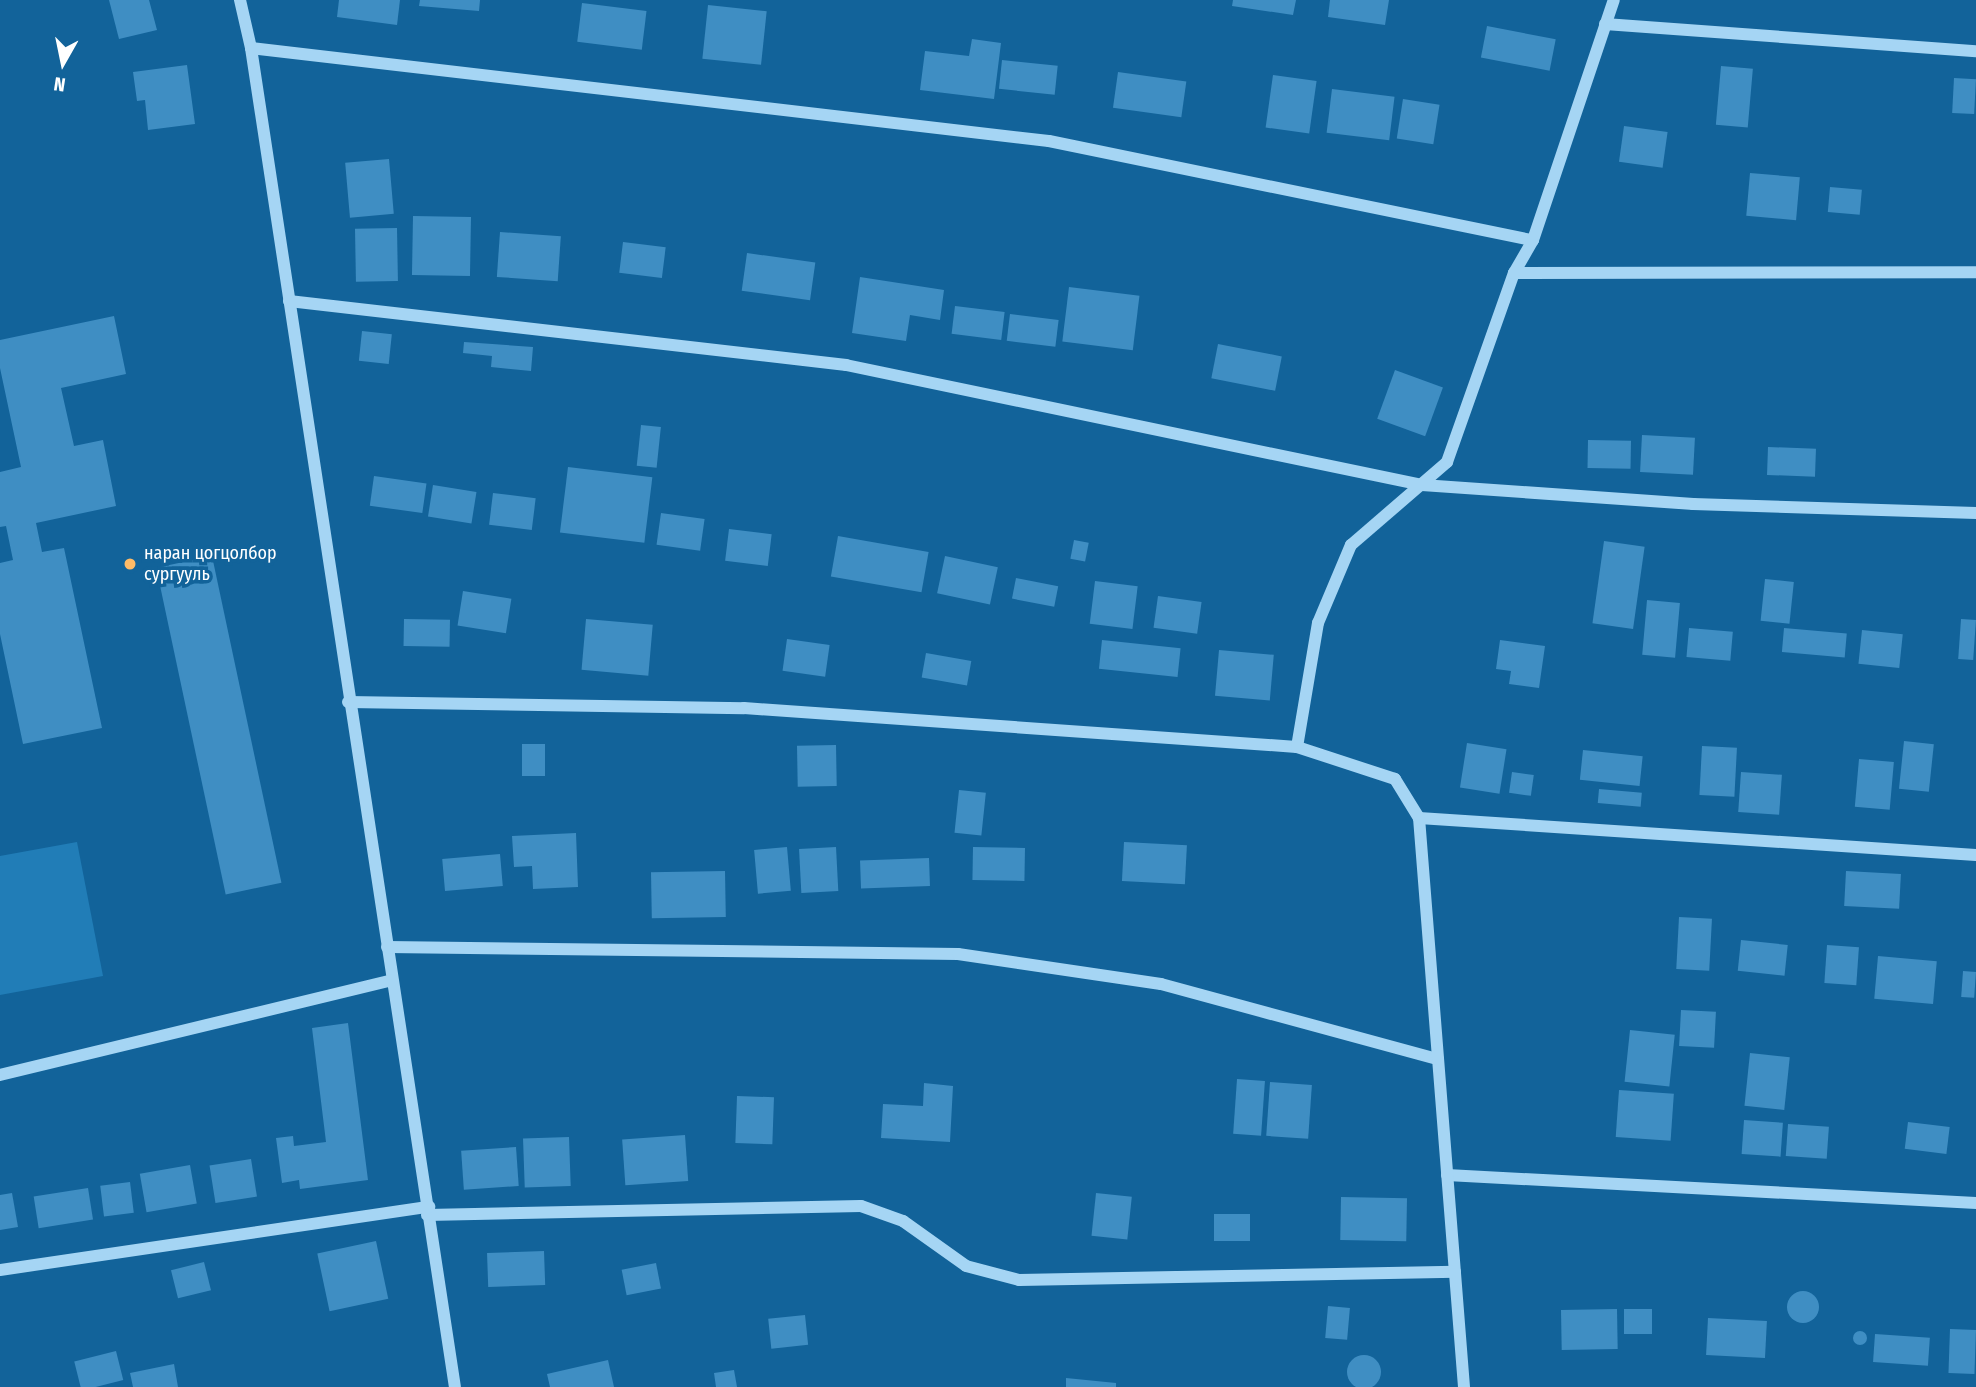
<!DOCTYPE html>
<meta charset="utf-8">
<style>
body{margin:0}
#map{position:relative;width:1976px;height:1387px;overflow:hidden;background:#12639a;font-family:"Fira Sans Condensed",sans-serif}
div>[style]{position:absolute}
.green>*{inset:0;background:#217db7}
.building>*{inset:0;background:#3f8ec3;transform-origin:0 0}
.round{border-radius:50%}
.minor>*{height:12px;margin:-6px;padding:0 6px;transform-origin:6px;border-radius:6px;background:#a5d5f4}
.dots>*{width:19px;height:19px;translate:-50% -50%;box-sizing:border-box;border:4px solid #12639a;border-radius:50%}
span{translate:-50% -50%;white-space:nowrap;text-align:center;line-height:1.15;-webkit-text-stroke:7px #12639a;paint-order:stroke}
.poi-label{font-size:18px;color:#fff}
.left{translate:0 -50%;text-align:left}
.north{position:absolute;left:28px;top:28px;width:70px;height:70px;-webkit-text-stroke:5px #12639a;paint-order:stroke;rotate:189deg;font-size:19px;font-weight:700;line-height:28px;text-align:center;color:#fff}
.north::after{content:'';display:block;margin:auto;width:24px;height:32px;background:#fff;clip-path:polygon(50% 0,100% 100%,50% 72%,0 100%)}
</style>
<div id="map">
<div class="green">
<div style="clip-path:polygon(77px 842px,103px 976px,0 995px,0 856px)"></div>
</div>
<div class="building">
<div style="clip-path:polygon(109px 0,149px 0,157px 30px,119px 39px)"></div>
<div style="clip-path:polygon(339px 0,400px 0,397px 25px,337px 17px)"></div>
<div style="clip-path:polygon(420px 0,480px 0,479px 11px,419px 6px)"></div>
<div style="clip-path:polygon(1233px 0,1296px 0,1293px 15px,1232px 6px)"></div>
<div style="clip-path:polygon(1330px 0,1389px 0,1385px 25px,1328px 17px)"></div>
<div style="left:582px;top:3px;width:65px;height:39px;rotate:7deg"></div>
<div style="left:708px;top:5px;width:59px;height:54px;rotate:6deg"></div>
<div style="left:1487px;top:26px;width:70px;height:32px;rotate:11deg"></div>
<div style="clip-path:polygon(972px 39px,1001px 43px,994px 99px,920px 90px,925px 51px,969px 56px)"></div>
<div style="left:1002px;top:60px;width:56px;height:29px;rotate:6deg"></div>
<div style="clip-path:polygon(187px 65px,195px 124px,148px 130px,145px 100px,137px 101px,133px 72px)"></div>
<div style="left:1721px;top:66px;width:32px;height:59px;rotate:5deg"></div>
<div style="left:1118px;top:72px;width:69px;height:36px;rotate:8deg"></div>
<div style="left:1273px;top:75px;width:44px;height:53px;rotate:8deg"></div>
<div style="left:1954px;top:78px;width:22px;height:35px;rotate:3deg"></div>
<div style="left:1332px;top:89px;width:63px;height:44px;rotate:7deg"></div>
<div style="left:1403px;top:99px;width:37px;height:40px;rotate:9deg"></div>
<div style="left:1624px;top:126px;width:44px;height:36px;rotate:8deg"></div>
<div style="left:389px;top:159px;width:55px;height:44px;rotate:85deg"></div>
<div style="left:1750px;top:173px;width:50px;height:43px;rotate:5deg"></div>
<div style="left:1830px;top:187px;width:32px;height:25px;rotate:5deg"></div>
<div style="left:413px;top:216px;width:58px;height:59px;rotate:1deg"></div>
<div style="left:397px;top:228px;width:53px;height:42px;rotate:89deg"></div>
<div style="left:500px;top:232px;width:61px;height:45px;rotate:4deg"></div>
<div style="left:623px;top:242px;width:43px;height:31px;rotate:7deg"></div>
<div style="left:747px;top:253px;width:69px;height:38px;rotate:8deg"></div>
<div style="clip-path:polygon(860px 277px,944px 290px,940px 320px,910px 315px,906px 341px,852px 333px)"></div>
<div style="left:1069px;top:287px;width:71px;height:55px;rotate:7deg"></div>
<div style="left:955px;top:306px;width:50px;height:28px;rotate:7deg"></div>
<div style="left:1010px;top:314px;width:49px;height:27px;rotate:7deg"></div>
<div style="clip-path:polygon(114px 316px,126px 374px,61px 388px,74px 446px,103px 440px,116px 506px,36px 523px,42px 552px,64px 548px,102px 728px,23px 744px,0 634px,0 563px,13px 560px,6px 526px,0 527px,0 472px,21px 467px,0 368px,0 340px)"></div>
<div style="left:362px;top:331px;width:30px;height:30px;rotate:6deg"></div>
<div style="clip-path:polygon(464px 342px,533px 347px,531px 371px,491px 367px,492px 356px,463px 353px)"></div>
<div style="left:1218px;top:344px;width:65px;height:35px;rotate:11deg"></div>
<div style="left:1395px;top:370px;width:51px;height:52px;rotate:20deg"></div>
<div style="left:641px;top:425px;width:20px;height:41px;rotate:6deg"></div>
<div style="left:1642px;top:435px;width:53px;height:37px;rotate:3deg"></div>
<div style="left:1588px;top:440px;width:43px;height:28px;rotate:1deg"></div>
<div style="left:1768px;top:447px;width:48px;height:28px;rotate:2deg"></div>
<div style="left:568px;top:467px;width:85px;height:66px;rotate:7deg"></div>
<div style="left:374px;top:476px;width:53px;height:30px;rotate:8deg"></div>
<div style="left:433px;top:485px;width:44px;height:32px;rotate:9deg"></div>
<div style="left:493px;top:493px;width:43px;height:32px;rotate:7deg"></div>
<div style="left:661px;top:513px;width:44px;height:32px;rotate:8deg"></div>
<div style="left:729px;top:529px;width:43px;height:32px;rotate:7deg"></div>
<div style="left:838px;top:536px;width:92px;height:41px;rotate:10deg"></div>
<div style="left:1074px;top:540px;width:15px;height:19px;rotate:11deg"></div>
<div style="left:1604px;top:541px;width:41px;height:83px;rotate:8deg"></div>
<div style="left:212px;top:556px;width:334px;height:57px;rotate:78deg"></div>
<div style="left:945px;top:556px;width:54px;height:38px;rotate:12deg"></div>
<div style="left:1016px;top:578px;width:43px;height:21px;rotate:11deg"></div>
<div style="left:1765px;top:579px;width:29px;height:42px;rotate:6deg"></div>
<div style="left:1095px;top:581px;width:43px;height:43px;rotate:7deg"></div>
<div style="left:463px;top:591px;width:49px;height:35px;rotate:9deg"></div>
<div style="left:1158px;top:596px;width:44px;height:32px;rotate:8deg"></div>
<div style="left:1647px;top:600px;width:33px;height:55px;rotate:5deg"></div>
<div style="left:404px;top:619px;width:46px;height:27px;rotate:1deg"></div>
<div style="left:586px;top:619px;width:67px;height:51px;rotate:5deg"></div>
<div style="left:1961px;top:619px;width:15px;height:40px;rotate:4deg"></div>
<div style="left:1689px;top:628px;width:44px;height:29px;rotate:5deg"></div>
<div style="left:1784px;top:628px;width:63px;height:24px;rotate:5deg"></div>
<div style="left:1862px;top:630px;width:41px;height:34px;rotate:6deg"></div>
<div style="left:787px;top:639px;width:43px;height:32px;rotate:8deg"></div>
<div style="left:1102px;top:640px;width:79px;height:29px;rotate:6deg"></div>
<div style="clip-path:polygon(1500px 640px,1545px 646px,1539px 688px,1509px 684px,1511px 671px,1496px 669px)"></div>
<div style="left:1219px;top:650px;width:55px;height:46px;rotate:5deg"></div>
<div style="left:926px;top:653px;width:46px;height:25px;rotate:10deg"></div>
<div style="left:1904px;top:741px;width:30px;height:48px;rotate:6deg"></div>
<div style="left:1467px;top:743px;width:40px;height:45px;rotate:9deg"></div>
<div style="left:522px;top:744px;width:23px;height:32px"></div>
<div style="left:836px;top:745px;width:41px;height:39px;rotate:89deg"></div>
<div style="left:1702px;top:746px;width:35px;height:49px;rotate:3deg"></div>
<div style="left:1583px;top:750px;width:60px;height:30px;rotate:6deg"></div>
<div style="left:1859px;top:759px;width:35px;height:48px;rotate:5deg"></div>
<div style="left:1512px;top:772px;width:22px;height:21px;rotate:8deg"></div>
<div style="left:1741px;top:772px;width:41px;height:40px;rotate:4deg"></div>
<div style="left:1599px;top:789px;width:43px;height:14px;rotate:5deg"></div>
<div style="left:959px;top:790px;width:27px;height:43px;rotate:6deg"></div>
<div style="clip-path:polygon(576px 833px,578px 887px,533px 889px,532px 866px,514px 867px,512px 836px)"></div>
<div style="left:1124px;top:842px;width:63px;height:39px;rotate:3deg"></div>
<div style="left:787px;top:847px;width:44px;height:33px;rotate:85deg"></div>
<div style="left:836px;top:847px;width:44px;height:37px;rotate:87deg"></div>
<div style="left:973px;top:847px;width:52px;height:33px;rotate:1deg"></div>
<div style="left:500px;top:854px;width:32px;height:58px;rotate:85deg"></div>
<div style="left:929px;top:858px;width:28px;height:69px;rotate:88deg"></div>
<div style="left:725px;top:871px;width:46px;height:74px;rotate:89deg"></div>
<div style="left:1846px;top:871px;width:55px;height:35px;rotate:3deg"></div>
<div style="left:1679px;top:917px;width:33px;height:52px;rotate:3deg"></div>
<div style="left:1741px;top:940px;width:47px;height:31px;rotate:6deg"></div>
<div style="left:1827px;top:945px;width:32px;height:38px;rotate:4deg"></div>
<div style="left:1878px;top:956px;width:59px;height:43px;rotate:5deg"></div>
<div style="left:1963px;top:971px;width:13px;height:26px;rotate:4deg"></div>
<div style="left:1681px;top:1010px;width:35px;height:36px;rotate:3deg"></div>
<div style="clip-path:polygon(348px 1023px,368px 1180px,300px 1189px,299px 1180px,282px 1183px,276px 1138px,293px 1136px,294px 1146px,326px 1142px,312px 1028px)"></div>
<div style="left:1630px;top:1030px;width:45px;height:52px;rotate:6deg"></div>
<div style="left:1750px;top:1053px;width:40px;height:53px;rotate:6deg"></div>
<div style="left:1237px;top:1079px;width:28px;height:55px;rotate:4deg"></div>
<div style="left:1270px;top:1082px;width:42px;height:54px;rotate:4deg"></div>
<div style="clip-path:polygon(924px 1083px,953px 1086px,950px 1142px,881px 1138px,883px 1104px,923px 1106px)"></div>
<div style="left:1619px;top:1090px;width:55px;height:47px;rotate:4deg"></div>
<div style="left:737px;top:1096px;width:37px;height:47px;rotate:2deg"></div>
<div style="left:1744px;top:1120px;width:39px;height:34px;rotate:4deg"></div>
<div style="left:1908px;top:1122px;width:42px;height:27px;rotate:7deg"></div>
<div style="left:1788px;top:1124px;width:41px;height:32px;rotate:4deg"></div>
<div style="left:685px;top:1135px;width:46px;height:63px;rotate:86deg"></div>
<div style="left:569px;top:1137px;width:49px;height:46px;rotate:88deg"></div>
<div style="left:516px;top:1147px;width:39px;height:55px;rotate:86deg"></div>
<div style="left:251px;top:1159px;width:38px;height:42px;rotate:81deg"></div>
<div style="left:190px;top:1165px;width:39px;height:51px;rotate:80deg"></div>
<div style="left:130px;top:1182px;width:31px;height:30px;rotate:83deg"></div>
<div style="left:88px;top:1188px;width:32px;height:55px;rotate:81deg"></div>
<div style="clip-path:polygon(12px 1193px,18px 1227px,0 1230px,0 1195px)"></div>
<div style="left:1096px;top:1193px;width:36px;height:43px;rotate:6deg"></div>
<div style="left:1341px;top:1197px;width:66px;height:43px;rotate:1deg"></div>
<div style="left:1250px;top:1214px;width:27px;height:36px;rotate:90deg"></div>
<div style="left:376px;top:1241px;width:59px;height:60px;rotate:78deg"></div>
<div style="left:544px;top:1251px;width:34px;height:57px;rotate:88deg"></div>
<div style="left:204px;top:1262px;width:29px;height:34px;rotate:76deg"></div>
<div style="left:656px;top:1263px;width:26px;height:35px;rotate:79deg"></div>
<div class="round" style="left:1787px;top:1291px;width:32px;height:32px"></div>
<div style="left:1328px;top:1306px;width:22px;height:32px;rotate:5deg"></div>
<div style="left:1617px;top:1309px;width:40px;height:56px;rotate:89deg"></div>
<div style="left:1652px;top:1309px;width:25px;height:28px;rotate:90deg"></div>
<div style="left:805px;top:1315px;width:30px;height:37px;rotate:84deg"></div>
<div style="left:1708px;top:1318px;width:59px;height:37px;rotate:3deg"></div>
<div style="left:1950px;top:1329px;width:26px;height:44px;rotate:2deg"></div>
<div class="round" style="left:1853px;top:1331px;width:14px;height:14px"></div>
<div style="left:1875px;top:1334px;width:55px;height:28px;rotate:4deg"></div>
<div style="left:116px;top:1351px;width:30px;height:43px;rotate:76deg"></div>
<div class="round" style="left:1347px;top:1355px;width:34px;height:34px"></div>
<div style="clip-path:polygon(608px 1360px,614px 1387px,550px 1387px,547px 1374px)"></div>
<div style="clip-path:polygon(174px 1364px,178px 1387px,133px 1387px,130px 1373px)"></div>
<div style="clip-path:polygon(734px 1370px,737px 1387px,716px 1387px,714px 1373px)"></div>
<div style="clip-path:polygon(1066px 1378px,1116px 1383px,1116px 1387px,1066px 1387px)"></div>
</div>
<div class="minor">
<div style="left:240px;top:0;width:49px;rotate:77.1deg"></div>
<div style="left:251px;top:48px;width:1354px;rotate:81.34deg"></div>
<div style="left:1605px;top:24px;width:372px;rotate:4.2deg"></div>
<div style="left:251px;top:48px;width:803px;rotate:6.65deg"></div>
<div style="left:1049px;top:141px;width:494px;rotate:11.6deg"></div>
<div style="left:1514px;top:273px;width:462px;rotate:-0.1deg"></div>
<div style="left:289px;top:301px;width:561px;rotate:6.55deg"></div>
<div style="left:846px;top:365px;width:588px;rotate:11.77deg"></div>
<div style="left:1422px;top:485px;width:272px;rotate:4deg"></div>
<div style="left:1693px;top:504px;width:283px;rotate:1.8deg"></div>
<div style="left:348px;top:702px;width:396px;rotate:0.9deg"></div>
<div style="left:744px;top:708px;width:554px;rotate:4.03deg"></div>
<div style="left:1419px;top:818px;width:558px;rotate:3.8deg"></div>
<div style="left:387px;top:947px;width:571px;rotate:0.7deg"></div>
<div style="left:958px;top:954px;width:205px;rotate:8.4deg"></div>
<div style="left:1161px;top:984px;width:287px;rotate:15.2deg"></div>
<div style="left:0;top:1075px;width:403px;rotate:-13.6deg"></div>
<div style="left:1447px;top:1175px;width:530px;rotate:3.03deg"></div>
<div style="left:427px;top:1215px;width:434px;rotate:-1.2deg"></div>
<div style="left:861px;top:1206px;width:45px;rotate:19.7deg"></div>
<div style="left:903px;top:1221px;width:77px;rotate:35.5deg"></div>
<div style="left:966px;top:1266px;width:55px;rotate:14.8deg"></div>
<div style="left:1019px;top:1280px;width:436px;rotate:-1.1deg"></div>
<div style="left:0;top:1270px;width:434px;rotate:-8.4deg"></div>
<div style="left:1464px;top:1387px;width:571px;rotate:-94.52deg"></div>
<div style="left:1419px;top:818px;width:46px;rotate:-121.6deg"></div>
<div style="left:1395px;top:779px;width:103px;rotate:-161.9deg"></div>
<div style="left:1297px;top:747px;width:126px;rotate:-80.4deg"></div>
<div style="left:1318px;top:623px;width:85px;rotate:-67.1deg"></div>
<div style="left:1351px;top:545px;width:127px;rotate:-40.8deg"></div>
<div style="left:1447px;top:462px;width:201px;rotate:-70.5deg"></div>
<div style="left:1514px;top:273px;width:38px;rotate:-60deg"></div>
<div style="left:1533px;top:240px;width:253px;rotate:-71.4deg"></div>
</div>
<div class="dots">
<div style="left:130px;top:564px;background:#ffbb67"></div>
</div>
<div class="poi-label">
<span class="left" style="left:144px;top:564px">наран цогцолбор<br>сургууль</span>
</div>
<div class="north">N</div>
</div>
